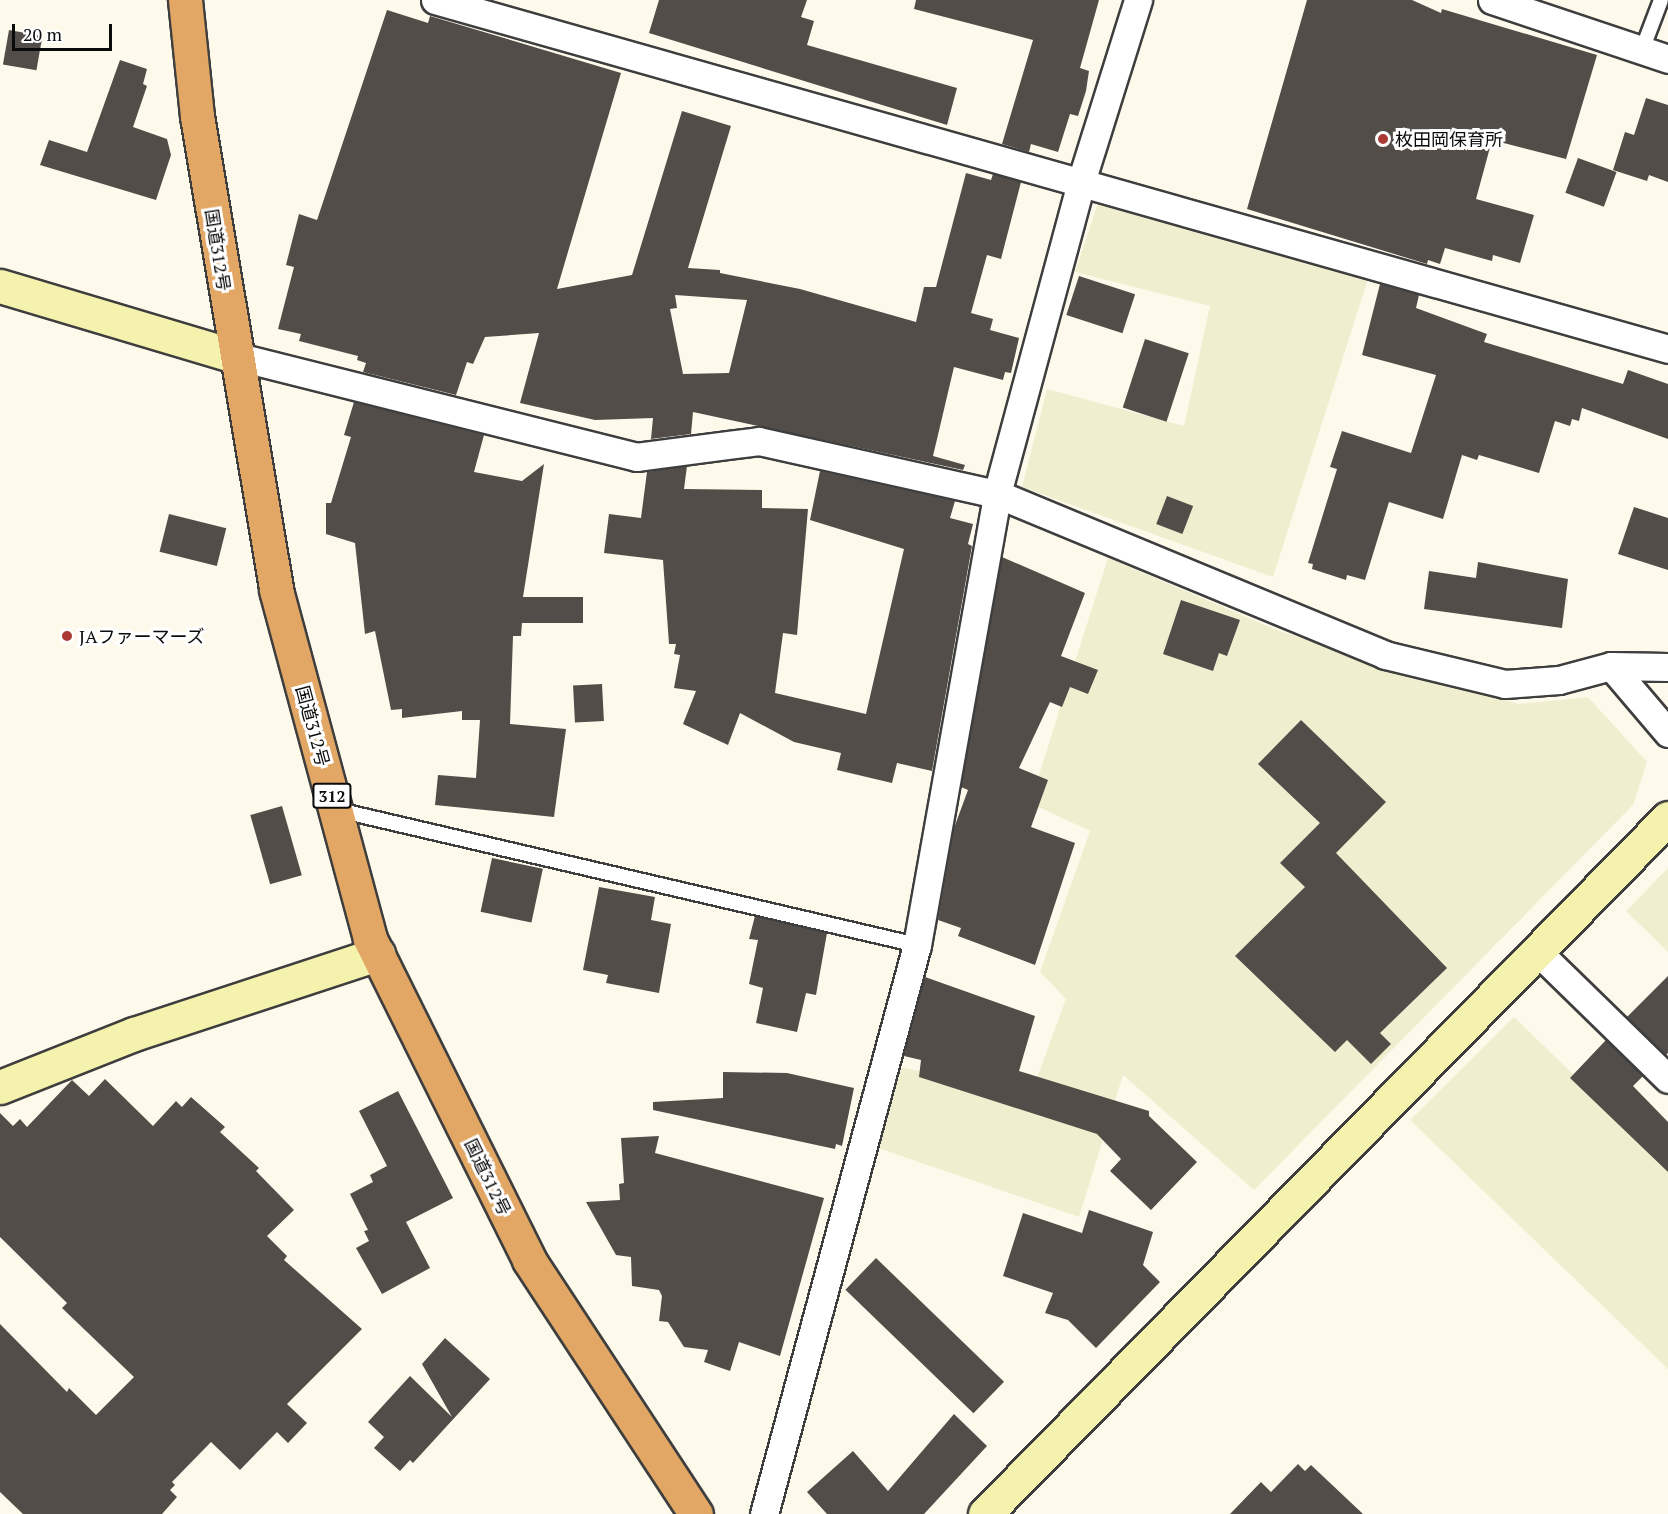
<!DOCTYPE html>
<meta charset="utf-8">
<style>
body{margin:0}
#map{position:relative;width:1668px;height:1514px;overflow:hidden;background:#fdfaec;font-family:"PT Serif","Noto Sans JP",serif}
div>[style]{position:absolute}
.farmland>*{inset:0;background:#efefcf}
.building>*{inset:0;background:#524d49;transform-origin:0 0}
.roads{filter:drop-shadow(2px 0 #3e3e3e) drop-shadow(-2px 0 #3e3e3e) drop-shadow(0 2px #3e3e3e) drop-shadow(0 -2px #3e3e3e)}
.lane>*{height:14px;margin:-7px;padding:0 7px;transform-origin:7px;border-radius:7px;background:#fff}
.street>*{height:27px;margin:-13.5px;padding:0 13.5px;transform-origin:13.5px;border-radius:13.5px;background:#fff}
.secondary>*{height:33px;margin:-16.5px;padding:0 16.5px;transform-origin:16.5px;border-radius:16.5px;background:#f5f2ae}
.highway>*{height:33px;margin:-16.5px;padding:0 16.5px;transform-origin:16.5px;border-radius:16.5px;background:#e2a764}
.dots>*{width:16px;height:16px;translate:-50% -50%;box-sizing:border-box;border:3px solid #fff;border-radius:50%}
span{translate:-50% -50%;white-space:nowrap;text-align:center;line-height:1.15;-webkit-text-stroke:6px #fff;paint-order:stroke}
.shield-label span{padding:2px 4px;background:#fff;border:2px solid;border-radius:4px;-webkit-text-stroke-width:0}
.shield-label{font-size:16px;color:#0b0b0b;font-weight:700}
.poi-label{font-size:18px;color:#0b0b0b}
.left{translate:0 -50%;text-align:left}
.street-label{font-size:18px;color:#0b0b0b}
.scale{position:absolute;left:12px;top:24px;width:100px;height:27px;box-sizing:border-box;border:3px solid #0b0b0b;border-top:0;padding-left:8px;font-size:18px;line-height:21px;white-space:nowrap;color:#0b0b0b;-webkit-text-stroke:4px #fff;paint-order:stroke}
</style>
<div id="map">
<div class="farmland">
<div style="clip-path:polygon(1098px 203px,1368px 279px,1273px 577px,1022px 487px,1047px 389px,1184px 426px,1210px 306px,1075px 272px)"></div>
<div style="clip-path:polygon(1108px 558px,1279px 631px,1518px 704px,1588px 697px,1647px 762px,1633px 805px,1254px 1190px,1123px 1075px,1079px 1217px,878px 1148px,900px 1067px,1031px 1094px,1066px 999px,1040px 972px,1090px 831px,1030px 803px)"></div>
<div style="clip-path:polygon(1668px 868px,1668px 952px,1626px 911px)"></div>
<div style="clip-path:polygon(1514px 1017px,1668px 1166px,1668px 1369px,1410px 1120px)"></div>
</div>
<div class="building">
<div style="clip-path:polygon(659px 0,807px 0,801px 17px,814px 21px,807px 45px,957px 88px,947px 125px,649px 33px)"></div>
<div style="clip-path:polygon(916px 0,1099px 0,1080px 68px,1089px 71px,1086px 91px,1078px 116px,1070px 114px,1058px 152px,1031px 144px,1029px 152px,1002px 144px,1033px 40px,914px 9px)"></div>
<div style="clip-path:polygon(1307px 0,1412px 0,1441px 13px,1442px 9px,1597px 55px,1566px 159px,1492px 140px,1476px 199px,1534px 215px,1520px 263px,1493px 255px,1492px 261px,1445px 248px,1440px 264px,1428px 260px,1427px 264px,1247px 209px)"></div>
<div style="clip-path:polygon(evenodd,387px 10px,428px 23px,430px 16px,621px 73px,557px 289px,632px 275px,682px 111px,731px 126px,688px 268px,720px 270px,720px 273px,800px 289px,916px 322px,924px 287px,936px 287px,966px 173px,991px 180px,993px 174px,1021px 182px,1001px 259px,987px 255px,971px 313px,993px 319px,990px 330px,1019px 338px,1011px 373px,1005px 372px,1003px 380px,954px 367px,933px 456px,965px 465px,963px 470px,693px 412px,691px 434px,651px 439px,653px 418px,595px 420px,520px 403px,539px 333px,485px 337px,473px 364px,467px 362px,456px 395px,363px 372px,366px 363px,357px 360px,358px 356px,299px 341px,301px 334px,278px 329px,294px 267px,286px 265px,299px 214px,317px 220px,387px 10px,675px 295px,747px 300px,729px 373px,683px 374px,670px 309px,677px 308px,675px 295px)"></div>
<div style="left:9px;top:30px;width:34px;height:35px;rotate:10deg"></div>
<div style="clip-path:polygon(120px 60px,147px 69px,143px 84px,147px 86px,133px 127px,167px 139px,171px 155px,156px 200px,40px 165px,49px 140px,87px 152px)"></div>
<div style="clip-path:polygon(1646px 98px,1668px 105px,1668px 182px,1649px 175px,1647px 181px,1613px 170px,1625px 132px,1634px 135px)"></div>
<div style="left:1578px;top:158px;width:41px;height:37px;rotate:20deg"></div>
<div style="left:1079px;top:276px;width:59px;height:41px;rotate:18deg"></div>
<div style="clip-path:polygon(1380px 284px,1419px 295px,1416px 308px,1487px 334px,1484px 342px,1623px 384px,1628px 370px,1668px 384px,1668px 439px,1582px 408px,1579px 421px,1572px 419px,1570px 426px,1555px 421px,1539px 473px,1479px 455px,1477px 460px,1462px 455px,1443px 519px,1389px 502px,1365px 580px,1347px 575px,1346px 580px,1312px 569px,1313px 564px,1308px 563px,1337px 469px,1330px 467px,1342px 431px,1411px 453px,1436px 375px,1362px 355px)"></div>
<div style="left:1145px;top:339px;width:46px;height:72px;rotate:18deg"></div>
<div style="clip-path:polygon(354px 402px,484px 435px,474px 472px,522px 481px,544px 464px,523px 597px,583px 597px,583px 623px,522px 623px,521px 636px,513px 636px,510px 724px,566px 729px,554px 817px,435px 805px,438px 775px,476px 778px,480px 720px,462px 720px,462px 711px,402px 718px,402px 709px,391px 710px,375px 631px,365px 634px,355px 543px,326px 534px,326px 503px,331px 503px,351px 437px,344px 435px)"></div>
<div style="clip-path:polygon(687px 466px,684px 489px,762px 490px,762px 508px,808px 509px,797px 635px,783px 633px,775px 693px,866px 714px,904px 549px,810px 520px,820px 471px,955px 501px,950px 518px,973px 524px,968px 544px,972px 546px,932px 771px,897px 763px,892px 783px,837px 770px,841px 753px,794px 742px,740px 713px,728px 745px,683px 724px,696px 691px,674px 688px,680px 655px,674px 654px,676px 644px,669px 644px,663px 560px,604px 553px,609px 514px,641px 518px,647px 472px)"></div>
<div style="left:1167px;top:496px;width:28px;height:30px;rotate:21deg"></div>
<div style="clip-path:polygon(1634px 507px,1668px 518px,1668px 570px,1618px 554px)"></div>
<div style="left:169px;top:514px;width:59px;height:39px;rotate:14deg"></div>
<div style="clip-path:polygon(1002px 557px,1085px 593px,1061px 656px,1098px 670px,1088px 694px,1070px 687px,1062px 707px,1050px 702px,1019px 768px,1048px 780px,1031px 827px,1075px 843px,1035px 965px,958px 936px,961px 928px,938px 920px,954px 828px,968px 790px,961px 787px)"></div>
<div style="clip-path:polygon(1478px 562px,1568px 579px,1562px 628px,1424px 609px,1429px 571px,1476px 578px)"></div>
<div style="clip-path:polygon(1181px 600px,1240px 620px,1227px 656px,1219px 653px,1213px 671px,1163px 654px)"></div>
<div style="left:602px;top:684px;width:37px;height:29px;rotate:87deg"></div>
<div style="clip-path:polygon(1301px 720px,1386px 802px,1336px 853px,1447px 968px,1380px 1033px,1391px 1044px,1371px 1064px,1347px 1040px,1335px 1052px,1235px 956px,1305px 887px,1280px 863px,1320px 823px,1258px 764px)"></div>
<div style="left:282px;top:806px;width:72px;height:33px;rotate:74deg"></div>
<div style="left:492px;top:858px;width:52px;height:55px;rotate:12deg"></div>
<div style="clip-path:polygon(599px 887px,655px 897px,651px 920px,671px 924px,659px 993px,606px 983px,608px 975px,583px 970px)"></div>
<div style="clip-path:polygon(755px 916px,827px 933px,816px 995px,806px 993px,797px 1032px,756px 1023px,763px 988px,749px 984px,758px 940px,749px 939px)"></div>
<div style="clip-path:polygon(1668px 976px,1668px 1053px,1666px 1055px,1627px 1017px)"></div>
<div style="clip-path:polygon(925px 977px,1035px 1016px,1019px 1071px,1149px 1111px,1149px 1116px,1197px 1162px,1151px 1210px,1110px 1171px,1121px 1159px,1097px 1134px,919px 1077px,921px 1060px,904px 1056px)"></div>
<div style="clip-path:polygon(1606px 1040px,1643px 1076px,1633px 1086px,1668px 1122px,1668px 1172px,1570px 1078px)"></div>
<div style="clip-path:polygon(723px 1072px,787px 1073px,854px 1088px,842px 1146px,836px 1144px,835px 1149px,653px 1110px,653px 1102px,723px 1098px)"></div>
<div style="clip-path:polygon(105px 1079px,153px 1126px,176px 1101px,182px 1107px,191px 1097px,225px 1127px,220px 1132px,259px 1168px,256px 1171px,294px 1210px,267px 1236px,287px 1256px,284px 1260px,362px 1329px,287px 1404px,307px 1423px,288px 1443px,277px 1432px,240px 1470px,211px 1442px,172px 1482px,175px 1485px,170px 1490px,177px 1497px,162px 1514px,23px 1514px,0 1492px,0 1324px,67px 1392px,69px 1388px,96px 1415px,134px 1377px,62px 1308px,67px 1303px,0 1237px,0 1113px,13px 1126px,20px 1119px,27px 1127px,72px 1080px,89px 1096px)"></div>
<div style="clip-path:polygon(398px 1091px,453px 1198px,406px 1222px,430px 1268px,382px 1294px,356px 1248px,369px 1241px,364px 1231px,368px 1230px,350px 1194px,373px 1182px,370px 1175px,387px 1166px,359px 1111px)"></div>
<div style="clip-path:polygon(659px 1136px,655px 1153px,824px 1198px,780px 1356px,739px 1342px,730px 1371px,704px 1362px,708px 1350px,684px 1347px,668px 1322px,659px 1321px,662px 1296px,659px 1290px,632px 1286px,631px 1257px,616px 1255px,586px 1202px,620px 1200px,619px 1184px,624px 1183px,621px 1138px)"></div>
<div style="clip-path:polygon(1089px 1210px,1153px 1232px,1143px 1265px,1160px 1282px,1096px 1348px,1068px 1320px,1045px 1313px,1053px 1293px,1003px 1276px,1023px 1213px,1082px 1233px)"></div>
<div style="left:876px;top:1258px;width:178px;height:44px;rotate:44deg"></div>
<div style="clip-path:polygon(445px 1338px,490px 1379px,413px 1463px,410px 1460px,400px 1471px,374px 1448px,384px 1437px,368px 1422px,410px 1376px,452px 1417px,422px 1364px)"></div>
<div style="clip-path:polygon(954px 1414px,987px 1446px,924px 1514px,827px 1514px,807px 1492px,853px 1451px,888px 1491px)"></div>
<div style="clip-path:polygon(1298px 1464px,1305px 1471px,1311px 1465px,1363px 1514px,1230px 1514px,1261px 1482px,1271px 1492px)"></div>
</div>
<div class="roads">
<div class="lane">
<div style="left:1642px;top:50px;width:53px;rotate:-69.2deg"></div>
<div style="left:338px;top:810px;width:595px;rotate:13.12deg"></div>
</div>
<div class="street">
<div style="left:435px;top:0;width:1281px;rotate:15.8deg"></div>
<div style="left:1492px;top:0;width:186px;rotate:18.5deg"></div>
<div style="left:235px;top:356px;width:414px;rotate:14.1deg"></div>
<div style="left:636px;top:457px;width:124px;rotate:-7.4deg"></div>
<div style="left:759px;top:441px;width:244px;rotate:12.6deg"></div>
<div style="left:997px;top:494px;width:420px;rotate:22.5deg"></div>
<div style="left:1385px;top:655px;width:123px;rotate:13.6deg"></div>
<div style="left:1505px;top:684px;width:54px;rotate:-4.2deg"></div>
<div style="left:1559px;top:680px;width:54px;rotate:-15.1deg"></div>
<div style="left:1611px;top:666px;width:57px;rotate:1deg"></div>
<div style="left:1611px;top:666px;width:88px;rotate:49.6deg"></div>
<div style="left:1537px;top:951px;width:183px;rotate:44.3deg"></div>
<div style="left:764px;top:1514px;width:589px;rotate:-74.95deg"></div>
<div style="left:917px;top:945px;width:458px;rotate:-79.9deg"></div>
<div style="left:997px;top:494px;width:323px;rotate:-74.9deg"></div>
<div style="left:1081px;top:182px;width:191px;rotate:-72.6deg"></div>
</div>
<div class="secondary">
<div style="left:0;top:286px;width:245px;rotate:16.6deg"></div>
<div style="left:0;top:1087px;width:144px;rotate:-21.6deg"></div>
<div style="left:134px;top:1034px;width:257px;rotate:-18.2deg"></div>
<div style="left:985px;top:1514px;width:975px;rotate:-45.54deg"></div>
</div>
<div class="highway">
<div style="left:185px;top:0;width:117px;rotate:84.1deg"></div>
<div style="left:197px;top:116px;width:481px;rotate:80.5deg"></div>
<div style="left:276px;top:590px;width:361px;rotate:74.9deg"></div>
<div style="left:370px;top:939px;width:358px;rotate:63.6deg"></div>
<div style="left:529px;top:1260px;width:304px;rotate:56.7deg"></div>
</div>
</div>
<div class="dots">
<div style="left:1383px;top:139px;background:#aa3835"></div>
<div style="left:67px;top:636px;background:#aa3835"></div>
</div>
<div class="shield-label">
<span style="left:332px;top:796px">312</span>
</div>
<div class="poi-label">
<span class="left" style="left:1395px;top:139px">枚田岡保育所</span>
<span class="left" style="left:79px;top:636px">JAファーマーズ</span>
</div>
<div class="street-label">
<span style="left:218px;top:250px;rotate:81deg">国道312号</span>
<span style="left:313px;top:726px;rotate:75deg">国道312号</span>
<span style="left:488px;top:1177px;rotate:64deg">国道312号</span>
</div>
<div class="scale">20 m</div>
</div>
